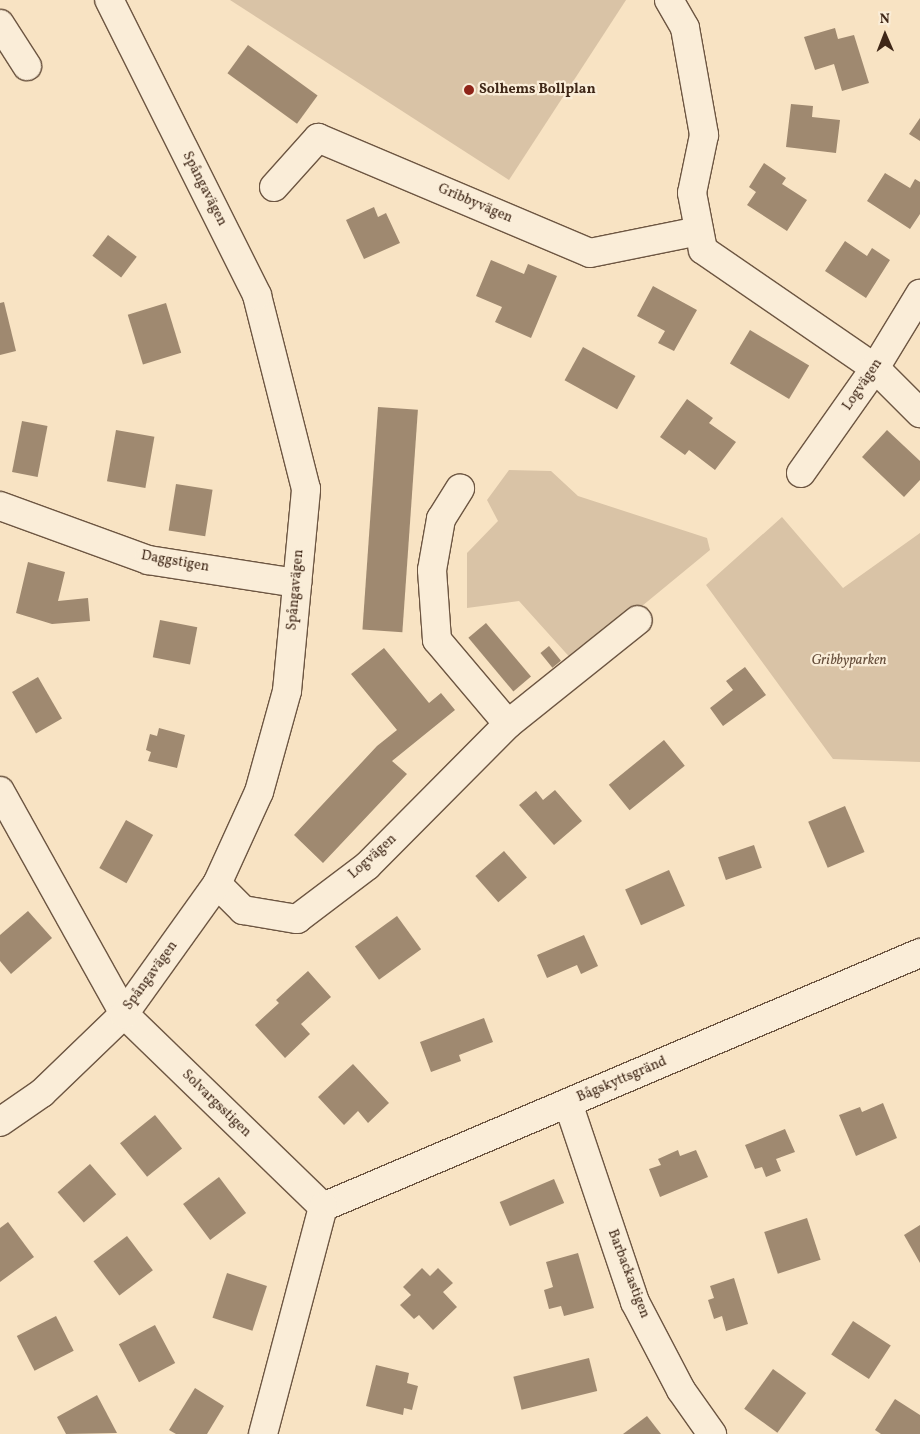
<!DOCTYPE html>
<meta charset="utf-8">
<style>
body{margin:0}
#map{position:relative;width:920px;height:1434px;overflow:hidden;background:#f8e3c3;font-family:Vollkorn,serif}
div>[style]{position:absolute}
.green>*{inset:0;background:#d9c3a6}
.building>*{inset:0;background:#9f8970;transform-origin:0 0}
.roads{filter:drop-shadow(1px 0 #6d5642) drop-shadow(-1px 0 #6d5642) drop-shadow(0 1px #6d5642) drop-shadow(0 -1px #6d5642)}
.minor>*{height:28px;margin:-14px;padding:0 14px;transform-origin:14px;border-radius:14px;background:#faedd8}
.dots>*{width:14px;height:14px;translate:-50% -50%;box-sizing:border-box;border:2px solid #faedd8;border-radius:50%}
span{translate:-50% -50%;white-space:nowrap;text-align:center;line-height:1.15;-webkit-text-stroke:4.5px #faedd8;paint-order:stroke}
.poi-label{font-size:14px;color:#3f2717;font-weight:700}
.left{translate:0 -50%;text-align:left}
.street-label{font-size:14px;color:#3f2717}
.park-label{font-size:14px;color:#664e3b;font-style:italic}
.north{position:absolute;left:860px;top:10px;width:50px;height:50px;-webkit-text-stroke:4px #faedd8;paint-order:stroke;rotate:359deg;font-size:14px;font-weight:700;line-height:20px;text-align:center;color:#3f2717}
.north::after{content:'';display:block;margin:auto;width:18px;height:22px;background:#3f2717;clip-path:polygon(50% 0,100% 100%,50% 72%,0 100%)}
</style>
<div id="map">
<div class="green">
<div style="clip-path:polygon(230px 0,626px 0,509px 180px)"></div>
<div style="clip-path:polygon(509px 470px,551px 471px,578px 496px,707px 538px,710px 550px,574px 662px,519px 601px,467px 608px,467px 553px,498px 521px,487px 500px)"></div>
<div style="clip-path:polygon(782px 517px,843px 588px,920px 533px,920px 762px,833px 759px,706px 585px)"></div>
</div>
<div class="building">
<div style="clip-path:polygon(835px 28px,838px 39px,854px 35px,869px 83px,842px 91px,834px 64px,815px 70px,804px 37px)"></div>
<div style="left:248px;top:45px;width:86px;height:35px;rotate:36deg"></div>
<div style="clip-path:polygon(791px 104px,813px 106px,812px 117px,840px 120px,836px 153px,786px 147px)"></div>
<div style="clip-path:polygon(920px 118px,920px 141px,909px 134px)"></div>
<div style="clip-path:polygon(764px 163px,786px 178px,782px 184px,807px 200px,787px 231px,747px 205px,756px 192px,749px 187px)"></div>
<div style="clip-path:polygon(885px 173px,910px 188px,915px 179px,920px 182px,920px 214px,910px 229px,867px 201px)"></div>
<div style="clip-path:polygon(374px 207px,378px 217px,386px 213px,400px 243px,364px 259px,346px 220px)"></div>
<div style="left:108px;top:235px;width:36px;height:26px;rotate:37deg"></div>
<div style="clip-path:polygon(845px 241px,867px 256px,872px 248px,890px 260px,866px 298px,825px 271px)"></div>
<div style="clip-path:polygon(491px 260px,524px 274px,528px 264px,557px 276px,531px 338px,495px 322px,502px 307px,476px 296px)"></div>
<div style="clip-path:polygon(653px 286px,697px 310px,674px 351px,658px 343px,665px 331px,637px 316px)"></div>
<div style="clip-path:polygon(4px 302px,16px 351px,0 355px,0 303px)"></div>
<div style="left:166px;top:303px;width:52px;height:40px;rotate:73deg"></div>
<div style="left:750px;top:330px;width:69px;height:39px;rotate:31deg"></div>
<div style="left:583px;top:347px;width:60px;height:38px;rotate:29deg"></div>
<div style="clip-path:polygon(687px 399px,713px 418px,709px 423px,736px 442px,715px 470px,689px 450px,685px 455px,660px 437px)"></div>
<div style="left:378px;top:407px;width:40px;height:223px;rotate:4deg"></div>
<div style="left:22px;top:421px;width:26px;height:52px;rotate:11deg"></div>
<div style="left:116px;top:430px;width:39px;height:52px;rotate:10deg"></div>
<div style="clip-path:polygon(887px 430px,920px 461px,920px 480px,904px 497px,862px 457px)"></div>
<div style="left:176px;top:484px;width:37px;height:47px;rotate:9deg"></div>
<div style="clip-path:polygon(28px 562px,65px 572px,58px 601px,88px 598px,90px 621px,52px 624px,16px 613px)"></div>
<div style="left:160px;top:620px;width:38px;height:38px;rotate:11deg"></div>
<div style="left:486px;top:623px;width:70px;height:23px;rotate:50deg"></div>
<div style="left:549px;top:646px;width:19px;height:11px;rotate:51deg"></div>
<div style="clip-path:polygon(384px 648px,429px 703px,441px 693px,455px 710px,392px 761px,407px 774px,323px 863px,294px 835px,377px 746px,397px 730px,351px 674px)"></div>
<div style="clip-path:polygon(745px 667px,766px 695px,723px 726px,710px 708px,733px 690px,726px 681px)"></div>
<div style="left:38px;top:677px;width:48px;height:30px;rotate:60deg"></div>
<div style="clip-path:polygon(159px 728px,185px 735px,177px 768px,148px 761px,151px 752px,146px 750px,150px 734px,157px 736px)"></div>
<div style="left:664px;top:740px;width:33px;height:71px;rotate:51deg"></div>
<div style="clip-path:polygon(555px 790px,582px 821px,554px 845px,519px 805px,536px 791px,543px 800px)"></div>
<div style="left:845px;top:806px;width:50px;height:40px;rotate:67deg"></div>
<div style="left:126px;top:820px;width:31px;height:55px;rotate:29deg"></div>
<div style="left:754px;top:845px;width:24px;height:38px;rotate:71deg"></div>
<div style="left:504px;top:851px;width:35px;height:38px;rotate:49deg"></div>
<div style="left:669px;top:870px;width:39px;height:48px;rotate:66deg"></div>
<div style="clip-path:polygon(28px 911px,52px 938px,11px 974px,0 961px,0 935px)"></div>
<div style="left:397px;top:916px;width:41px;height:52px;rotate:54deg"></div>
<div style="clip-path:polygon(584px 935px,598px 966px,581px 974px,577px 965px,547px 978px,537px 955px)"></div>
<div style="clip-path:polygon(308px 971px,331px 997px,301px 1024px,310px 1034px,285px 1058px,255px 1025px,279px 1003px,276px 1000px)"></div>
<div style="clip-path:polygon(484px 1018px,493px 1042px,459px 1055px,461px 1061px,431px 1072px,420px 1042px)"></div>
<div style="clip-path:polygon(353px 1064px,389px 1103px,368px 1123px,358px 1111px,344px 1125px,318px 1097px)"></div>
<div style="clip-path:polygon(883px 1103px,897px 1138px,856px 1156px,839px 1115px,860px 1107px,862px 1112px)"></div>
<div style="left:155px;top:1115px;width:43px;height:45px;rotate:51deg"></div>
<div style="clip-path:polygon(785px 1129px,795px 1152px,776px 1159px,781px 1171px,766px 1177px,762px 1167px,755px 1169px,745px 1145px)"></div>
<div style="clip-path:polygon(678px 1150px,680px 1156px,696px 1150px,708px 1177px,660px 1197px,649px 1169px,661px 1165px,658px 1159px)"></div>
<div style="left:90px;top:1164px;width:40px;height:43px;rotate:49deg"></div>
<div style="left:219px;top:1177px;width:45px;height:45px;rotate:53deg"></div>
<div style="left:554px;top:1179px;width:26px;height:59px;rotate:67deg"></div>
<div style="left:807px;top:1218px;width:44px;height:45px;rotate:72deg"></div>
<div style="clip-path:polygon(8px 1222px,34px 1257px,0 1282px,0 1228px)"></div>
<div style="clip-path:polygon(920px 1225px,920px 1263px,904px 1235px)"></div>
<div style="left:127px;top:1236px;width:43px;height:42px;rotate:53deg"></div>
<div style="clip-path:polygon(578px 1253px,594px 1308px,564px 1316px,561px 1306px,549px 1309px,544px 1290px,553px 1287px,546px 1262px)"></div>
<div style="clip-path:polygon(422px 1268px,430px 1276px,438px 1268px,453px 1283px,443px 1292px,457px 1307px,433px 1330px,419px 1315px,414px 1319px,400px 1305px,411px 1295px,403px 1287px)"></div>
<div style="left:227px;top:1273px;width:42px;height:47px;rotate:18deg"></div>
<div style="clip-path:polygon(734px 1278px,748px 1324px,726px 1331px,722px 1316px,714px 1319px,708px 1300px,714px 1298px,710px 1286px)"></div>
<div style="left:56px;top:1316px;width:39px;height:44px;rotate:63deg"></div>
<div style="left:853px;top:1321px;width:45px;height:40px;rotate:33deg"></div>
<div style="left:155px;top:1325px;width:43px;height:41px;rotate:62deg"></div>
<div style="left:589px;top:1358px;width:34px;height:78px;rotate:76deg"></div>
<div style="clip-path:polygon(376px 1365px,409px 1373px,407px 1383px,418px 1386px,412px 1410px,404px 1408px,403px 1415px,366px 1406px)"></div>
<div style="left:773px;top:1369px;width:41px;height:49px;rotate:36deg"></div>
<div style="clip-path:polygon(195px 1388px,224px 1406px,207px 1434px,176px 1434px,169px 1430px)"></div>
<div style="clip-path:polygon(97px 1395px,117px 1433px,66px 1434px,57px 1417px)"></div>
<div style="clip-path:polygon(895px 1399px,920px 1415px,920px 1434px,881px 1434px,875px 1430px)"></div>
<div style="clip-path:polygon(647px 1416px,661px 1434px,623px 1434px)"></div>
</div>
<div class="roads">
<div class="minor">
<div style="left:669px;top:0;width:32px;rotate:60deg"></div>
<div style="left:685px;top:28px;width:109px;rotate:79.9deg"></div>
<div style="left:704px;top:135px;width:59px;rotate:101.7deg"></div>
<div style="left:692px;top:193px;width:58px;rotate:79.1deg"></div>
<div style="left:703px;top:250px;width:209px;rotate:34.5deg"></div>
<div style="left:875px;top:368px;width:64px;rotate:45deg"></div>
<div style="left:0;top:24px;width:50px;rotate:57.3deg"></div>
<div style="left:274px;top:187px;width:66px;rotate:-48.1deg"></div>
<div style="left:318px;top:138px;width:295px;rotate:22.9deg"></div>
<div style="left:590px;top:253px;width:111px;rotate:-11.4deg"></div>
<div style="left:801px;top:473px;width:128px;rotate:-54.8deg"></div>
<div style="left:875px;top:368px;width:87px;rotate:-58.7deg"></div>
<div style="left:0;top:506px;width:158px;rotate:20deg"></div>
<div style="left:148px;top:560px;width:151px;rotate:8.8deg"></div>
<div style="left:508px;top:724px;width:166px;rotate:-38.7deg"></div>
<div style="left:0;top:791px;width:255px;rotate:60.9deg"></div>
<div style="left:124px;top:1014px;width:277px;rotate:44.1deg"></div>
<div style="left:217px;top:884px;width:37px;rotate:45deg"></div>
<div style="left:243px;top:910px;width:55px;rotate:9.5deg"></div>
<div style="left:297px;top:919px;width:88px;rotate:-37.1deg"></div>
<div style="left:367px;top:866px;width:200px;rotate:-45.2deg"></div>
<div style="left:508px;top:724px;width:110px;rotate:-130.2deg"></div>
<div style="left:437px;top:640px;width:70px;rotate:-94.1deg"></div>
<div style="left:432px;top:570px;width:52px;rotate:-80deg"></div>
<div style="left:441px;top:519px;width:36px;rotate:-58deg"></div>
<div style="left:568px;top:1103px;width:210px;rotate:71.4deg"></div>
<div style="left:635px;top:1302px;width:99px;rotate:62.4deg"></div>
<div style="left:681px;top:1390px;width:54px;rotate:54.8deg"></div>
<div style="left:0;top:1122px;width:51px;rotate:-34.6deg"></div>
<div style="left:42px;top:1093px;width:114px;rotate:-43.9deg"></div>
<div style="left:124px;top:1014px;width:160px;rotate:-54.4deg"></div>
<div style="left:217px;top:884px;width:101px;rotate:-65.5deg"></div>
<div style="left:259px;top:792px;width:105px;rotate:-74.5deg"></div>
<div style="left:287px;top:691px;width:203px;rotate:-84.6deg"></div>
<div style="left:306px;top:489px;width:200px;rotate:-104.2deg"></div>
<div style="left:257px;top:295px;width:330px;rotate:-116.6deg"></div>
<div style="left:323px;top:1207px;width:649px;rotate:-23.05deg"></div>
<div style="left:263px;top:1434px;width:235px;rotate:-75.2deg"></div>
</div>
</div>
<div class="dots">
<div style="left:469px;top:90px;background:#8f2418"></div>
</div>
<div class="poi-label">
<span class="left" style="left:479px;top:90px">Solhems Bollplan</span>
</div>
<div class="street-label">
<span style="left:204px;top:189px;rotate:63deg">Spångavägen</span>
<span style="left:475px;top:204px;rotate:23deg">Gribbyvägen</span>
<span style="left:863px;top:385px;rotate:-56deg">Logvägen</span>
<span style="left:175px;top:562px;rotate:10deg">Daggstigen</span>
<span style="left:296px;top:590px;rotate:-85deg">Spångavägen</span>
<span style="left:373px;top:857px;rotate:-42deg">Logvägen</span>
<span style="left:151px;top:976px;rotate:-54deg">Spångavägen</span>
<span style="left:622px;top:1080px;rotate:-23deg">Bågskyttsgränd</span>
<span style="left:216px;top:1104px;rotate:44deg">Solvargsstigen</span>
<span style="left:628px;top:1274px;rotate:69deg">Barbackastigen</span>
</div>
<div class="park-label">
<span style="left:849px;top:661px">Gribbyparken</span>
</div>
<div class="north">N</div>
</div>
